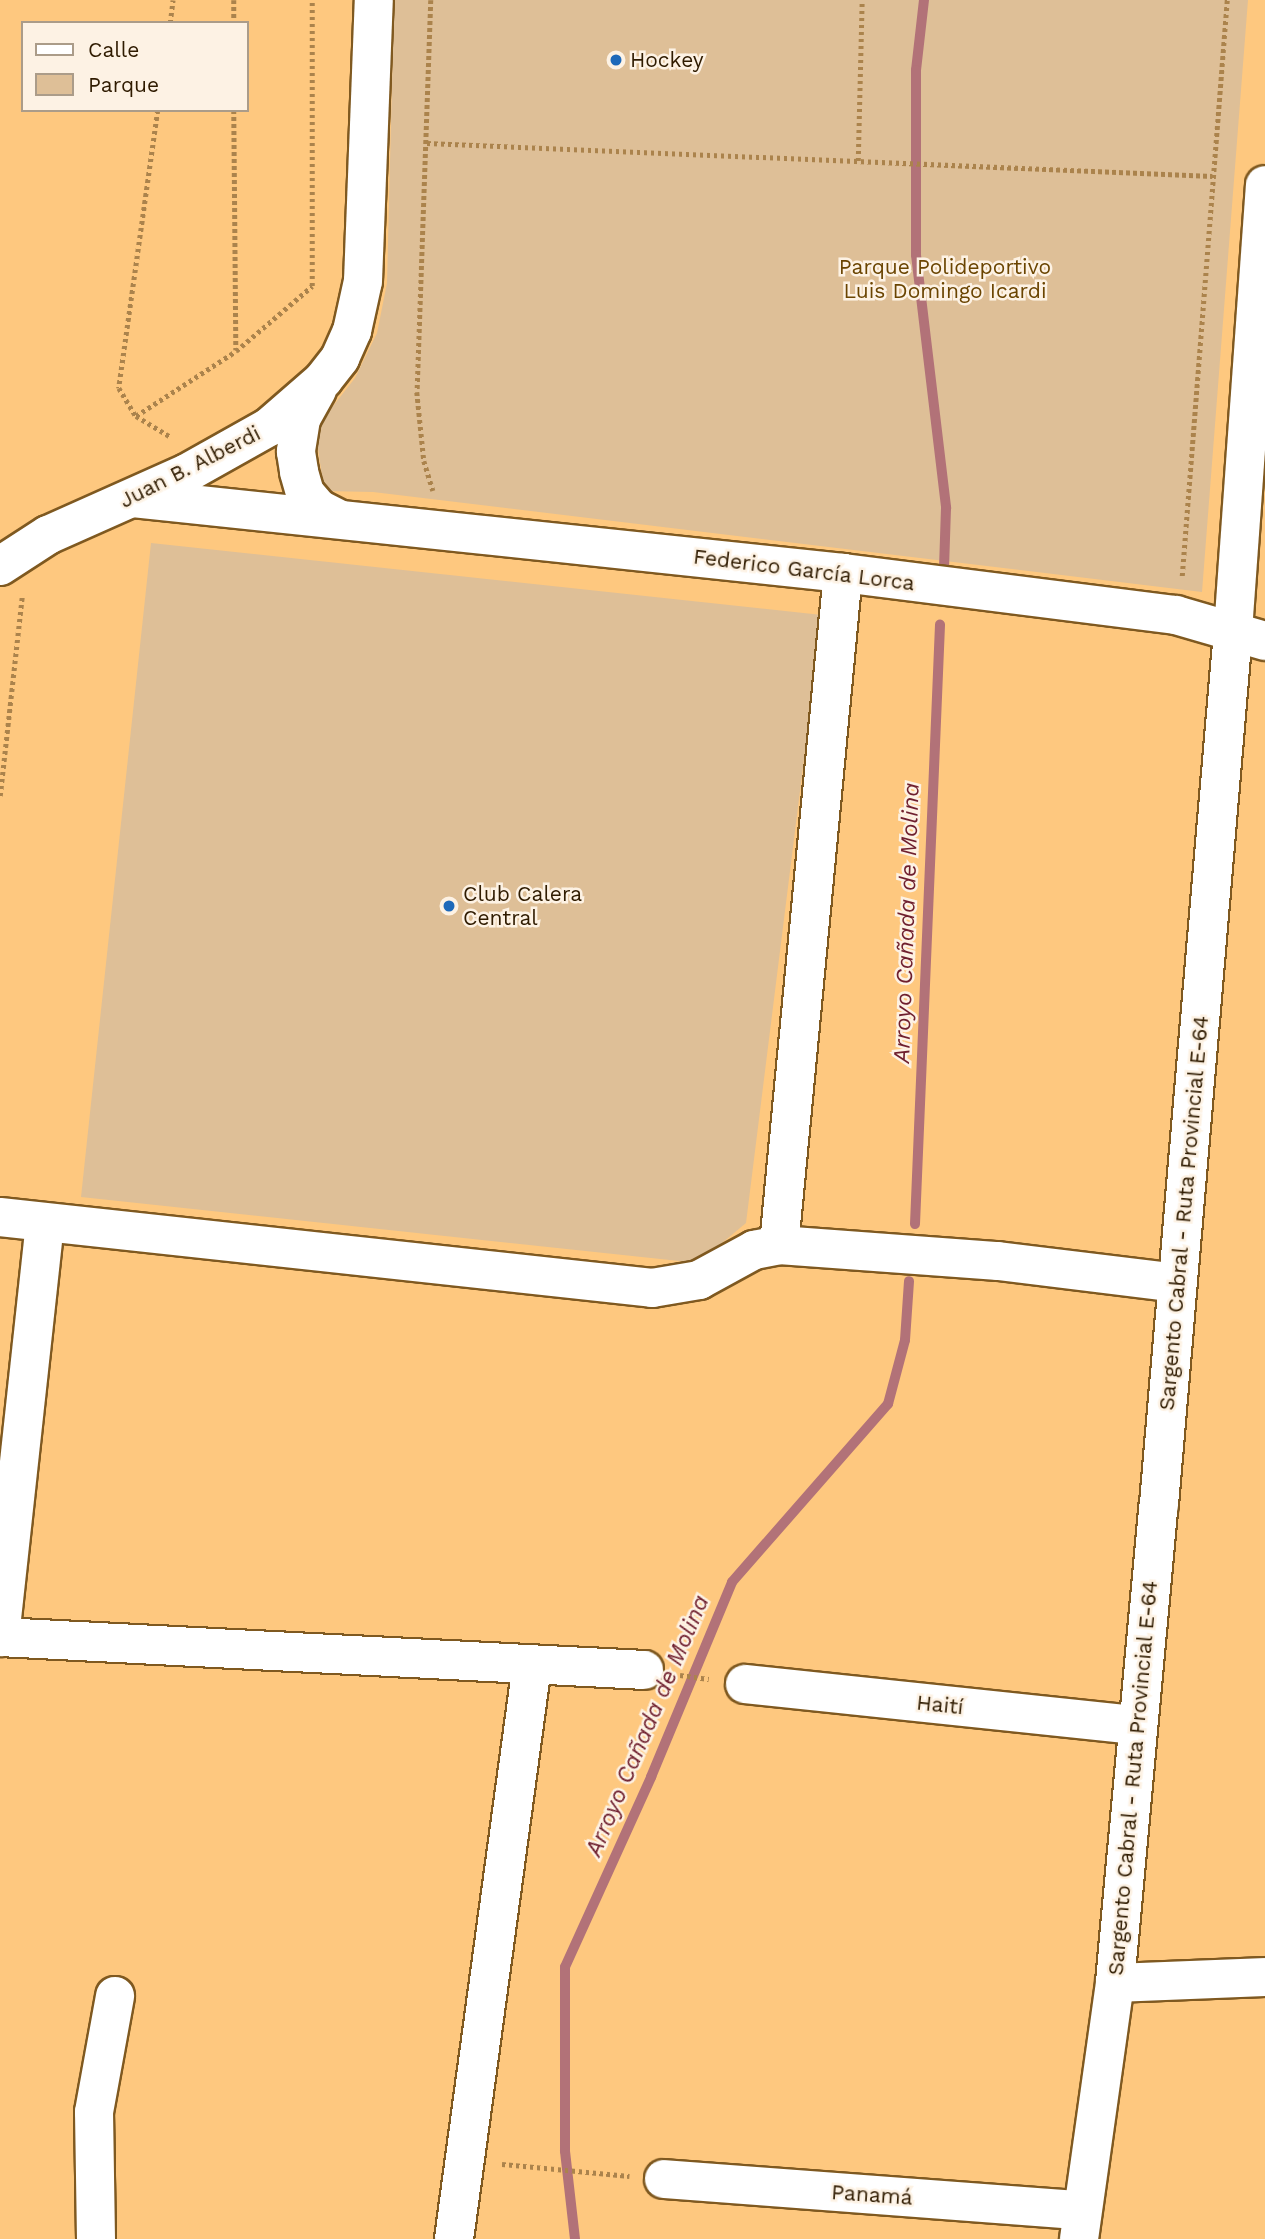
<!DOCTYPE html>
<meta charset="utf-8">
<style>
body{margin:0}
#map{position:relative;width:1265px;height:2239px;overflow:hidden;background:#fec87f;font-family:"Work Sans",sans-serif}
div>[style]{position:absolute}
.green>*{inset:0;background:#debf97}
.stream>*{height:10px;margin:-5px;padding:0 5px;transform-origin:5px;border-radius:5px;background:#b27278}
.path>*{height:4.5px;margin-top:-2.25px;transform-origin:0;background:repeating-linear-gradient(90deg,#ab834c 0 3.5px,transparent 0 7px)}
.roads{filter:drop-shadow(2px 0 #7f5920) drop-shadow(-2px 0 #7f5920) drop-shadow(0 2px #7f5920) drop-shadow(0 -2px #7f5920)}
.minor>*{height:38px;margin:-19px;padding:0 19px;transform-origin:19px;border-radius:19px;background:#fff}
.tertiary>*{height:38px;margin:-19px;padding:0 19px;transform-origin:19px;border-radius:19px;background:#fff}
.dots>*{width:19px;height:19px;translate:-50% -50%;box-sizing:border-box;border:4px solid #fdf2e4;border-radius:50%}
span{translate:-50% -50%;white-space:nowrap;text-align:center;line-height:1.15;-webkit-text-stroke:5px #fdf2e4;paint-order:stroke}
.poi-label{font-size:21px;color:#2f1b00}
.left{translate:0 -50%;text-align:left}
.park-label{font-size:21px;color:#6a4400}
.street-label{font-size:21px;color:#2f1b00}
.water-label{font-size:23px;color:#6f1f2e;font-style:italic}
.legend{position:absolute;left:21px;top:21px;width:228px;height:91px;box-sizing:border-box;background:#fdf2e4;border:2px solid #ab9c89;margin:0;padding:9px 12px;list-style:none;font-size:21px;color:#2f1b00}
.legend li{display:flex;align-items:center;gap:14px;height:35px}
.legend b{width:35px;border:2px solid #ab9c89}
</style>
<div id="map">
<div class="green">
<div style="clip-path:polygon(394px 0,1248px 0,1202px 592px,373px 492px,324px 491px,317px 441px,322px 420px,355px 378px,377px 333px,387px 283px)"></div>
<div style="clip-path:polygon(151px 543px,822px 615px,746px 1223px,698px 1263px,81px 1197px)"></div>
</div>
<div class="stream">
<div style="left:924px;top:0;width:70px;rotate:96.5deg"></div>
<div style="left:916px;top:70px;width:185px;rotate:90deg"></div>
<div style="left:916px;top:255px;width:255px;rotate:83.2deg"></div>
<div style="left:946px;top:508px;width:61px;rotate:91.9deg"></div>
<div style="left:915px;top:1224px;width:600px;rotate:-87.61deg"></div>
<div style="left:575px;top:2239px;width:89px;rotate:-96.5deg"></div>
<div style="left:565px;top:2151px;width:184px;rotate:-90deg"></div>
<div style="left:565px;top:1967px;width:209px;rotate:-65.6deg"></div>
<div style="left:651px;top:1777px;width:211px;rotate:-67.4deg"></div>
<div style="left:732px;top:1582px;width:237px;rotate:-48.8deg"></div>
<div style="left:888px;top:1404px;width:66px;rotate:-75.1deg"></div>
<div style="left:905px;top:1340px;width:59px;rotate:-86.1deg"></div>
</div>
<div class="path">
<div style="left:234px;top:0;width:23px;rotate:90deg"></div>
<div style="left:431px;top:0;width:392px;rotate:92deg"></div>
<div style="left:417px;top:392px;width:69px;rotate:84.2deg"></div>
<div style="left:424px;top:461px;width:31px;rotate:73deg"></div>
<div style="left:170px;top:23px;width:23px;rotate:-83deg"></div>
<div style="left:158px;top:110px;width:281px;rotate:98deg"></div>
<div style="left:119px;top:388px;width:33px;rotate:59deg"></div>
<div style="left:136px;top:416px;width:119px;rotate:-33deg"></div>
<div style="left:236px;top:351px;width:100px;rotate:-40.5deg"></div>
<div style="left:312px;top:286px;width:286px;rotate:-90deg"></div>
<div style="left:234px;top:110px;width:240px;rotate:89.5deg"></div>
<div style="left:427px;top:143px;width:786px;rotate:2.41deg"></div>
<div style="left:858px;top:161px;width:161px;rotate:-88.6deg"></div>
<div style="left:136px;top:416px;width:41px;rotate:31deg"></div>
<div style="left:1182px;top:576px;width:578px;rotate:-85.53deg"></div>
<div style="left:0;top:796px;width:200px;rotate:-83.7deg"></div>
<div style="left:680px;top:1675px;width:29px;rotate:8deg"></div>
<div style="left:502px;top:2164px;width:128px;rotate:5.4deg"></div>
</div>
<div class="roads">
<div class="minor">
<div style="left:0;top:1217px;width:656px;rotate:6.21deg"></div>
<div style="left:652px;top:1288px;width:48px;rotate:-9.7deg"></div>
<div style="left:699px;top:1280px;width:63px;rotate:-28.6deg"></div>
<div style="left:754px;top:1250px;width:25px;rotate:-11deg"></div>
<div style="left:779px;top:1245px;width:220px;rotate:4.2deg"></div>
<div style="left:998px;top:1261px;width:180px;rotate:7deg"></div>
<div style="left:779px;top:1245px;width:675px;rotate:-84.56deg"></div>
<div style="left:0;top:1637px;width:645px;rotate:2.93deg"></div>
<div style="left:0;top:1637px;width:414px;rotate:-83.8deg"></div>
<div style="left:745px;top:1684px;width:393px;rotate:6deg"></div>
<div style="left:1115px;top:1983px;width:150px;rotate:-2.3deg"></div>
<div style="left:664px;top:2179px;width:418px;rotate:4.3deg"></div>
<div style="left:96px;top:2239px;width:127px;rotate:-90.9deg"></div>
<div style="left:94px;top:2112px;width:118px;rotate:-79.7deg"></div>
<div style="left:454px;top:2239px;width:579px;rotate:-82.26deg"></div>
</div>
<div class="tertiary">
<div style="left:317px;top:390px;width:33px;rotate:119deg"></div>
<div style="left:301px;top:419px;width:33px;rotate:99deg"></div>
<div style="left:296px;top:452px;width:20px;rotate:81deg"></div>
<div style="left:299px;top:472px;width:22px;rotate:74deg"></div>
<div style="left:305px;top:493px;width:21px;rotate:49deg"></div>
<div style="left:319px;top:509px;width:22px;rotate:27deg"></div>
<div style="left:133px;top:498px;width:714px;rotate:6.03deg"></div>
<div style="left:843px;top:573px;width:336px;rotate:7.2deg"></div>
<div style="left:1176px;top:615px;width:93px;rotate:16.3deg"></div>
<div style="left:0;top:566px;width:57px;rotate:-32.9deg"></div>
<div style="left:48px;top:535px;width:152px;rotate:-24deg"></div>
<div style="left:187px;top:473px;width:94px;rotate:-29.3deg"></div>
<div style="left:269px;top:427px;width:72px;rotate:-41deg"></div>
<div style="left:323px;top:380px;width:28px;rotate:-52deg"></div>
<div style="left:340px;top:358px;width:30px;rotate:-66deg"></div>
<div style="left:352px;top:331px;width:51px;rotate:-77.6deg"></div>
<div style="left:363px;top:281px;width:281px;rotate:-87.8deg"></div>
<div style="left:1079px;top:2239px;width:259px;rotate:-82deg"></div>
<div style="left:1115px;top:1983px;width:481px;rotate:-84.8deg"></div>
<div style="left:1159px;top:1504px;width:876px;rotate:-85.15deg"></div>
<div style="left:1233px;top:631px;width:447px;rotate:-85.9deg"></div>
</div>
</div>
<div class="dots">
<div style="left:616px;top:60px;background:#1e69b9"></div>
<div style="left:449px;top:906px;background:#1e69b9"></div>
</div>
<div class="poi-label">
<span class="left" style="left:630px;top:60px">Hockey</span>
<span class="left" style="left:463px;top:906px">Club Calera<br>Central</span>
</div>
<div class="park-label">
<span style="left:945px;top:279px">Parque Polideportivo<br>Luis Domingo Icardi</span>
</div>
<div class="street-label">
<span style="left:190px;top:467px;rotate:-27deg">Juan B. Alberdi</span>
<span style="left:804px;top:570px;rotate:7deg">Federico García Lorca</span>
<span style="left:1184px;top:1213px;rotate:-85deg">Sargento Cabral - Ruta Provincial E-64</span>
<span style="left:940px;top:1705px;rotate:6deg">Haití</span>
<span style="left:1133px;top:1778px;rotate:-85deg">Sargento Cabral - Ruta Provincial E-64</span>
<span style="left:872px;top:2195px;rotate:4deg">Panamá</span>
</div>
<div class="water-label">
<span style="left:907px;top:923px;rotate:-88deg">Arroyo Cañada de Molina</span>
<span style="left:648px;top:1726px;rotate:-67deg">Arroyo Cañada de Molina</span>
</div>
<ul class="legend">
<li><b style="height:9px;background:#fff"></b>Calle</li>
<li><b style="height:19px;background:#debf97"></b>Parque</li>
</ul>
</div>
